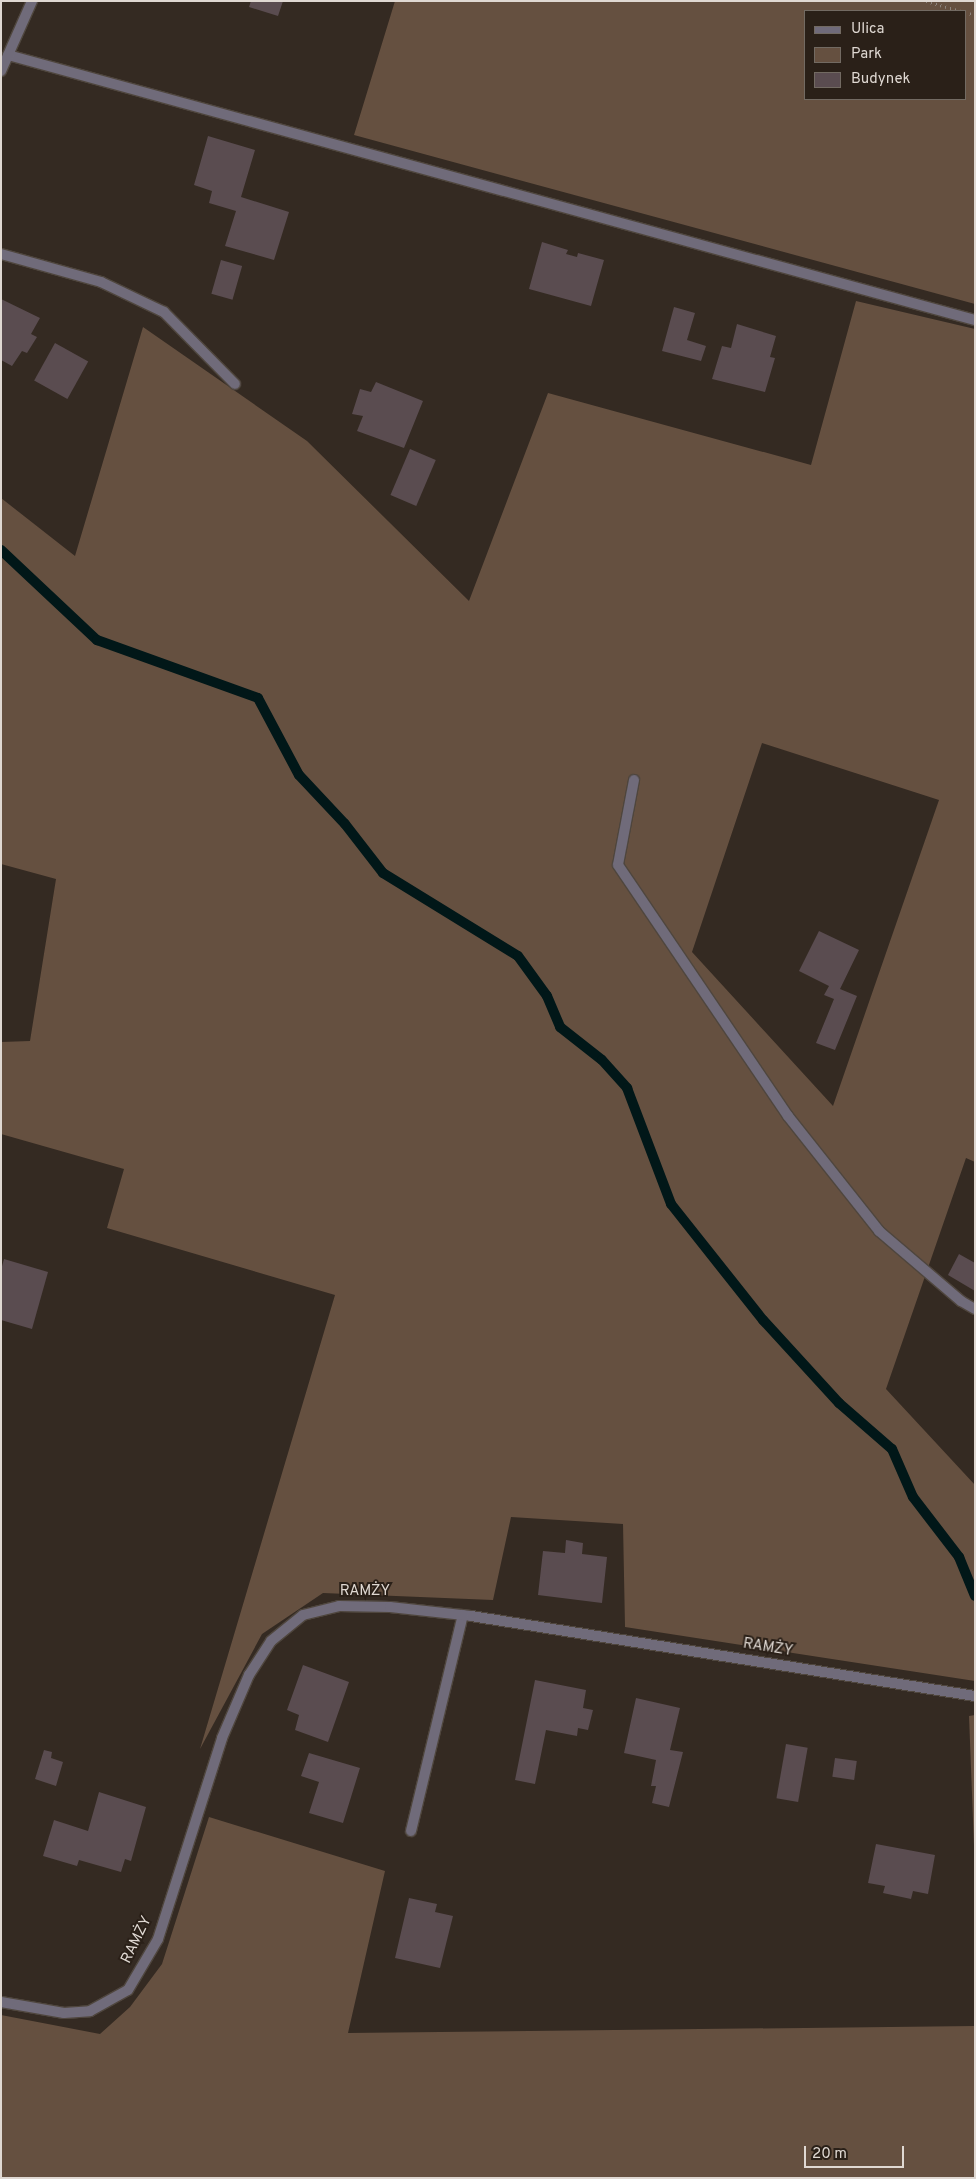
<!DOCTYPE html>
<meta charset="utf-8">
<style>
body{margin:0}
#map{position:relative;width:976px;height:2179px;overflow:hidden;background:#342a22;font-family:Overpass,sans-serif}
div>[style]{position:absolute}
.green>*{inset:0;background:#655040}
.stream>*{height:10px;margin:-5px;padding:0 5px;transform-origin:5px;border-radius:5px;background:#011718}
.building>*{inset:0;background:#5a4c50;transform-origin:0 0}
.path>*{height:3px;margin-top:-1.5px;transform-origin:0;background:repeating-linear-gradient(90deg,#8d847d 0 1px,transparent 0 5px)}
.roads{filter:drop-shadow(1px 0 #4f463e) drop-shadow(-1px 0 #4f463e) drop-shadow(0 1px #4f463e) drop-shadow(0 -1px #4f463e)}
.lane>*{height:10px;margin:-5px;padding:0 5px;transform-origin:5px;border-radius:5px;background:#706b7a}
.street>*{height:10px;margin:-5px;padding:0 5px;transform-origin:5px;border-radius:5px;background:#706b7a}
span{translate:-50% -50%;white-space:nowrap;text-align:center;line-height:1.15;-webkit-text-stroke:4px #2a2018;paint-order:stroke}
.street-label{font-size:15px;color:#dfd8d2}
.frame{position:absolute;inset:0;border:2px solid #dfd8d2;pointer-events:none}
.legend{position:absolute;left:804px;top:10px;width:162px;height:90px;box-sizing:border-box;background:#2a2018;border:1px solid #726a62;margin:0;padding:6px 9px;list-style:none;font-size:15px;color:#dfd8d2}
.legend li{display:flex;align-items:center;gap:10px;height:25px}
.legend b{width:25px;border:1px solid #726a62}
.scale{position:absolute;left:804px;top:2146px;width:100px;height:22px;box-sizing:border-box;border:2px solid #dfd8d2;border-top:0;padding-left:6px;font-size:15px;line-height:18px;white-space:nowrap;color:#dfd8d2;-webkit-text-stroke:4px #2a2018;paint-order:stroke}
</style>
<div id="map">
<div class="green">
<div style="clip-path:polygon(evenodd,395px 1px,975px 1px,975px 304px,354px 135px,395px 1px,805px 11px,965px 11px,965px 99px,805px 99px,805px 11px)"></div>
<div style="clip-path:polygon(evenodd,856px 301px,975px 329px,975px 1162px,966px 1158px,886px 1389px,975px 1485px,975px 1681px,625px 1627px,623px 1524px,511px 1517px,493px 1600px,323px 1593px,262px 1634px,200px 1749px,335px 1295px,107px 1228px,124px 1169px,1px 1134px,1px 1042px,30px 1041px,56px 879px,1px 864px,1px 498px,75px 556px,143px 327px,307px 441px,469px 601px,548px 393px,811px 465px,856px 301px,762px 743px,939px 800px,833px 1106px,692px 952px,762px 743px)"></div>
<div style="clip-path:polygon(975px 1715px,975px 1872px,969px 1716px)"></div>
<div style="clip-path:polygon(209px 1817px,385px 1871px,348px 2033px,975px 2026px,975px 2178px,1px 2178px,1px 2015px,100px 2034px,130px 2007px,162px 1964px)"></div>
</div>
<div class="stream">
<div style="left:1px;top:550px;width:132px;rotate:43.2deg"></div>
<div style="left:97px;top:640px;width:171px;rotate:19.8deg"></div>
<div style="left:258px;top:698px;width:87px;rotate:62deg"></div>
<div style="left:299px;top:775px;width:67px;rotate:46.8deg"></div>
<div style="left:345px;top:824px;width:62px;rotate:52.2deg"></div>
<div style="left:383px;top:873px;width:158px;rotate:31.6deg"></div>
<div style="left:518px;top:956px;width:49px;rotate:54.1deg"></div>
<div style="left:547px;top:996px;width:34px;rotate:67deg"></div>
<div style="left:560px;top:1027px;width:53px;rotate:38.2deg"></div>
<div style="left:602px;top:1060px;width:38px;rotate:48deg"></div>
<div style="left:627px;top:1088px;width:124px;rotate:69.2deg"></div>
<div style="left:671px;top:1204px;width:148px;rotate:51.6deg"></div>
<div style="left:763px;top:1320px;width:113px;rotate:47.5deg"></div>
<div style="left:839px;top:1403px;width:70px;rotate:41deg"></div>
<div style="left:892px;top:1449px;width:52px;rotate:66.4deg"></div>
<div style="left:913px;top:1497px;width:76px;rotate:52.5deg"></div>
<div style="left:959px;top:1557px;width:42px;rotate:67.7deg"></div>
</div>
<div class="building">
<div style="clip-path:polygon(251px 1px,283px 1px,278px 16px,249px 7px)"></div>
<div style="clip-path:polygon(208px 136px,255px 150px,241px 197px,289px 212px,274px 260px,225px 246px,236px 211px,209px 203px,212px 191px,194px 185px)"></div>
<div style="clip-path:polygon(542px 242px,568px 250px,566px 254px,577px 257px,578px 253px,604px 260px,591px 306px,529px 289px)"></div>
<div style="left:221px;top:260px;width:22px;height:35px;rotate:16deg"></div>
<div style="clip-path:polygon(1px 299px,40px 318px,31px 334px,37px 337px,27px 353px,22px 351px,12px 366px,1px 360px)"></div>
<div style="clip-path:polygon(674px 307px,695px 313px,687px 340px,706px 346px,701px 361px,662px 351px)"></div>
<div style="clip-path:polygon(737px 324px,776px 336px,770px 357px,775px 358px,765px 392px,712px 379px,722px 346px,731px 348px)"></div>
<div style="left:55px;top:343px;width:38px;height:43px;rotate:29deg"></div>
<div style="clip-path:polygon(376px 382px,423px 401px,404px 448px,357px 431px,363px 416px,352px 414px,360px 389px,371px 392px)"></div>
<div style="left:410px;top:449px;width:28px;height:50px;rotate:23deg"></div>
<div style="clip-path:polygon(819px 931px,859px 950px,840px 989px,857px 996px,835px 1050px,816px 1043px,834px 999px,824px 995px,829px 986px,799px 971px)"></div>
<div style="clip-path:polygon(959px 1254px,975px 1263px,975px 1291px,948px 1275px)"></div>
<div style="clip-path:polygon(4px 1259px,48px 1272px,32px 1329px,1px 1320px,1px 1270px)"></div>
<div style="clip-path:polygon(566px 1540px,583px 1543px,582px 1554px,607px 1557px,602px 1603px,538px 1595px,543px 1551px,565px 1553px)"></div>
<div style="clip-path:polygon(303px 1665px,349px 1682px,328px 1742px,295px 1730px,299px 1715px,287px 1710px)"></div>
<div style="clip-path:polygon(535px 1680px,586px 1690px,583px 1708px,593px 1710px,588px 1730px,578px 1728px,577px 1736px,546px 1730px,535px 1784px,515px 1780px)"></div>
<div style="clip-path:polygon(636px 1698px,680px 1708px,670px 1750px,683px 1752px,669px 1807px,652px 1803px,656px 1786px,651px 1786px,656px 1760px,624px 1753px)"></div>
<div style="left:786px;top:1744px;width:22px;height:55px;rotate:10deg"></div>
<div style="clip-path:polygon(44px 1750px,52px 1752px,51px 1758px,63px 1762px,56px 1786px,35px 1779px)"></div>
<div style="clip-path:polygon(309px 1753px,360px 1768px,343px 1823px,309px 1813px,319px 1782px,301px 1776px)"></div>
<div style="left:835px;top:1758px;width:22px;height:19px;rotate:8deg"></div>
<div style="clip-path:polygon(99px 1792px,146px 1807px,131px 1861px,125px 1859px,121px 1872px,79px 1860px,77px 1866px,43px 1856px,54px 1820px,88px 1831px)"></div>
<div style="clip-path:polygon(876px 1844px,935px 1855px,928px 1894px,913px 1891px,911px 1899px,883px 1893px,885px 1886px,868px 1883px)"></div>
<div style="clip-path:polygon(409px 1898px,437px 1904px,435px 1912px,453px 1916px,440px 1968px,395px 1958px)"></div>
</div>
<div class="path">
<div style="left:926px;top:1px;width:37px;rotate:16deg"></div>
<div style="left:965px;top:12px;width:10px;rotate:17deg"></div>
</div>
<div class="roads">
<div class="lane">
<div style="left:8px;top:55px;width:1003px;rotate:15.33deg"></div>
<div style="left:1px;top:254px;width:104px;rotate:15.6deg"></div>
<div style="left:101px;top:282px;width:70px;rotate:25.5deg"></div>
<div style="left:164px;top:312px;width:101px;rotate:45.4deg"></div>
<div style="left:634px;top:780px;width:86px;rotate:100.7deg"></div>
<div style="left:618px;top:865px;width:303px;rotate:55.9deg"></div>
<div style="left:788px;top:1116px;width:147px;rotate:51.6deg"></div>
<div style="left:879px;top:1231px;width:108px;rotate:40.5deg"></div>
<div style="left:961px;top:1301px;width:16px;rotate:30deg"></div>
<div style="left:411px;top:1831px;width:222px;rotate:-76.5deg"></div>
</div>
<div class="street">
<div style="left:1px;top:71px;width:77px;rotate:-66.1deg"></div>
<div style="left:1px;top:2002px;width:64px;rotate:9.9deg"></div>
<div style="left:64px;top:2013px;width:26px;rotate:-4deg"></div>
<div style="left:90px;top:2011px;width:43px;rotate:-28.9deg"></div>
<div style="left:128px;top:1990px;width:59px;rotate:-59.5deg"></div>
<div style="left:158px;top:1939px;width:211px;rotate:-72.3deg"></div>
<div style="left:222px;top:1738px;width:69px;rotate:-66.8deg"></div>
<div style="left:249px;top:1675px;width:40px;rotate:-57.1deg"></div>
<div style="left:271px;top:1641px;width:41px;rotate:-39.1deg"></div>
<div style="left:303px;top:1615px;width:37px;rotate:-14deg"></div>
<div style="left:339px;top:1606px;width:51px;rotate:1.1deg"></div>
<div style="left:390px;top:1607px;width:81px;rotate:6.3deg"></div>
<div style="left:471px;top:1616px;width:510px;rotate:9.02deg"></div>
</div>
</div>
<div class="street-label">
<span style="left:365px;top:1592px">RAMŻY</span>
<span style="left:768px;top:1648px;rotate:9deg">RAMŻY</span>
<span style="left:137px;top:1940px;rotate:-64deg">RAMŻY</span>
</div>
<div class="frame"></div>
<ul class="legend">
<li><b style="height:6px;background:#706b7a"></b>Ulica</li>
<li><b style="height:14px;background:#655040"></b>Park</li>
<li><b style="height:14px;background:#5a4c50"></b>Budynek</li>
</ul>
<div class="scale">20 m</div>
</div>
